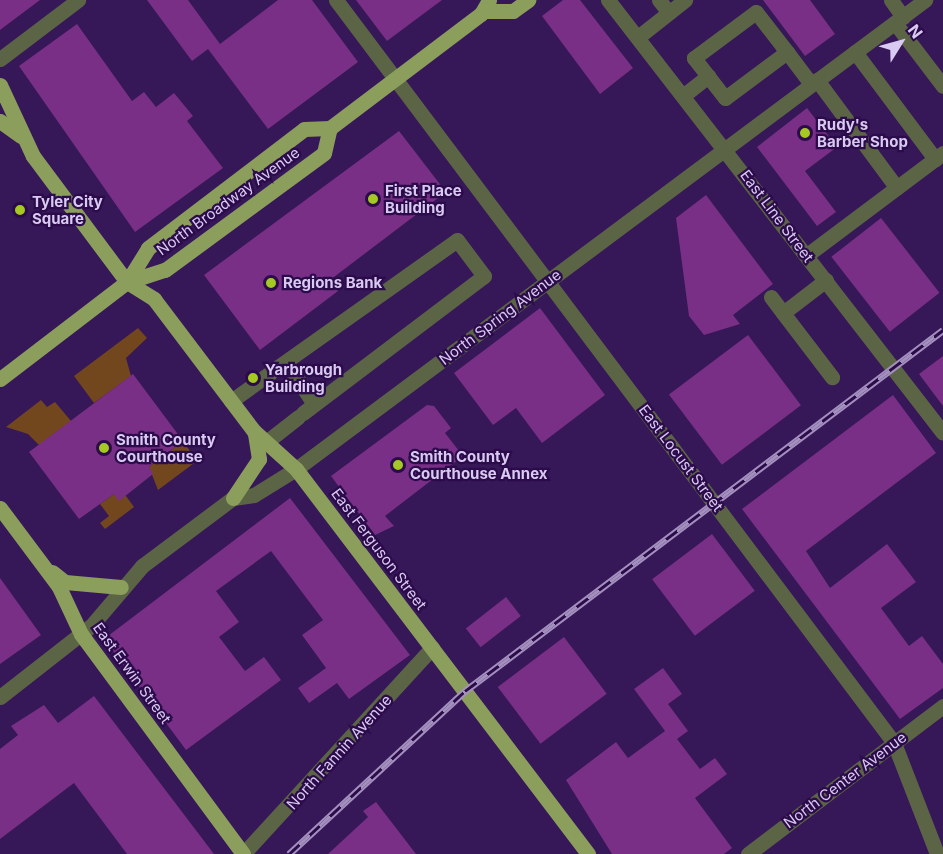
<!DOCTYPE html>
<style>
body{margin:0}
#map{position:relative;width:943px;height:854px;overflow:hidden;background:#361757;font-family:Inter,sans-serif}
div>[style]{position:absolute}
.green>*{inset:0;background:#72471e}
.building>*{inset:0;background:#792f85;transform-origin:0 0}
.minor>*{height:15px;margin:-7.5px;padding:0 7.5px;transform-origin:7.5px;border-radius:7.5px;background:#5b6546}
.major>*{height:15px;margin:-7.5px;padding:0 7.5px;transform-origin:7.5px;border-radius:7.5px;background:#8b9e5c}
.rail>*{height:7px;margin-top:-3.5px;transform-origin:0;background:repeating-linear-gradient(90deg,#2c0b4b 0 14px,#a490bf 0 28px);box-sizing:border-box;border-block:2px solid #a490bf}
.dots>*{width:16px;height:16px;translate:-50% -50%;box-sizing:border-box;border:3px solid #2c0b4b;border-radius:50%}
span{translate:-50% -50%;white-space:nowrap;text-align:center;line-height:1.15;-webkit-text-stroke:4.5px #2c0b4b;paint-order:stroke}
.poi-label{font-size:15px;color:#d8caf0;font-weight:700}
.left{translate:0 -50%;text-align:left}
.street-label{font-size:15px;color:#d8caf0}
.north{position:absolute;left:871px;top:12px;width:60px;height:60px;-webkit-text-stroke:4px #2c0b4b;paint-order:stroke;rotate:53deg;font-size:16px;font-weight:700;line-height:24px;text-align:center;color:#d8caf0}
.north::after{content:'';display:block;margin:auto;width:21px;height:27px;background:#d8caf0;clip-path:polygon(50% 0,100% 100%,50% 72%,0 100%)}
</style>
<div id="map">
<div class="green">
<div style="clip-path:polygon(138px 328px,147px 338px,126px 358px,131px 376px,94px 403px,74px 376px)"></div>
<div style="clip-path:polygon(41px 400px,47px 407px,55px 402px,71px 421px,39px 445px,28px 434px,6px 427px)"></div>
<div style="clip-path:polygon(183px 441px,197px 461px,158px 490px,149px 467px)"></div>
<div style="clip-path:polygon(114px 494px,126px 496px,134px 507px,105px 529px,100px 523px,109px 516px,100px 504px)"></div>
</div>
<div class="building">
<div style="clip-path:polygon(0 0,40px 0,0 30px)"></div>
<div style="clip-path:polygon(147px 0,188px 0,220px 44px,278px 0,312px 0,358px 62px,268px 129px,208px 49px,192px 61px)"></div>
<div style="clip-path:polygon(356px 0,442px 0,387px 41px)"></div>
<div style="clip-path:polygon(563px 0,580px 0,633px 68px,600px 94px,542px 16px)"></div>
<div style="clip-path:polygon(763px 0,810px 0,835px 34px,805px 56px)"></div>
<div style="clip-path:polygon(77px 24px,132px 101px,144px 92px,156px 107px,174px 93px,193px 116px,187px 121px,223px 168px,135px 232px,19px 66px)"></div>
<div style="clip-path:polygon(807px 108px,837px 147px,805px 171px,836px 212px,817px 226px,757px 147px)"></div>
<div style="clip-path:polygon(399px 131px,446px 192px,330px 280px,338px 291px,260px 350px,204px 275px)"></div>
<div style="clip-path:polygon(706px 195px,773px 284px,733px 315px,740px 324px,704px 335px,689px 316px,676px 218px)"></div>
<div style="left:881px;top:218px;width:95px;height:63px;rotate:52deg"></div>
<div style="clip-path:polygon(540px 308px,605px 395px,542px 443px,516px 408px,493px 425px,454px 373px)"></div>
<div style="left:748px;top:335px;width:88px;height:99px;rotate:53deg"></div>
<div style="clip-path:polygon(943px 356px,943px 406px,919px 374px)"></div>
<div style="clip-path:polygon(133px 374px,183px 441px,149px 467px,153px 474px,119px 501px,114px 494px,79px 519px,29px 452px)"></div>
<div style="clip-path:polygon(893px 395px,936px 453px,806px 551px,830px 588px,887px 544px,916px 582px,881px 608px,909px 646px,922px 636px,943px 664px,943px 688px,900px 719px,742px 509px)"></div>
<div style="clip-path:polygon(427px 405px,434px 406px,451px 428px,445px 433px,463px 456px,385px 516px,394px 526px,375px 535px,331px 476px)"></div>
<div style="clip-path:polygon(290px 498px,410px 655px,349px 699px,337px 683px,309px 703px,298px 688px,326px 668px,302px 635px,323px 620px,271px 551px,216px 591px,239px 622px,219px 637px,245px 671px,264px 657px,281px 680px,186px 750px,104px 639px)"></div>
<div style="left:712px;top:534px;width:71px;height:75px;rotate:53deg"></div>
<div style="clip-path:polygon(0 578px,41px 635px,0 664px)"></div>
<div style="left:506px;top:597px;width:24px;height:51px;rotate:52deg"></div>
<div style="left:564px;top:637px;width:71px;height:83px;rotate:53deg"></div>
<div style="clip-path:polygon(663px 668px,682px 694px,668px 704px,688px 731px,677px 739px,700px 769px,715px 758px,727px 774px,695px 798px,732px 848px,724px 854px,612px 854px,566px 780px,616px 742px,628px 758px,665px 731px,634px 689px)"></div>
<div style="clip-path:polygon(94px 696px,214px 854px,127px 854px,74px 783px,0 839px,0 749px,18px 735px,11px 726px,44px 705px,58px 723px)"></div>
<div style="clip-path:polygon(376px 802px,416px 854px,328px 854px,368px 817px,363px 811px)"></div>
</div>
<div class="minor">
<div style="left:336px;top:0;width:929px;rotate:53.09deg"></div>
<div style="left:894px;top:743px;width:119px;rotate:68.8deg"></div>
<div style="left:608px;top:0;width:547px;rotate:52.27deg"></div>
<div style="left:659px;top:0;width:16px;rotate:52deg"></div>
<div style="left:891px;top:0;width:21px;rotate:55deg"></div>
<div style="left:895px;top:23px;width:79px;rotate:52.7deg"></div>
<div style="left:638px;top:37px;width:60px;rotate:-38.2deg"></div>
<div style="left:787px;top:52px;width:40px;rotate:53deg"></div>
<div style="left:855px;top:52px;width:134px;rotate:53.2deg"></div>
<div style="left:0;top:59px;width:98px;rotate:-37.1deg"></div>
<div style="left:817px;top:80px;width:134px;rotate:53.5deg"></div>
<div style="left:684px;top:95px;width:31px;rotate:-38deg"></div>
<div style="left:708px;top:76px;width:23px;rotate:-128deg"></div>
<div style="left:694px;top:58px;width:77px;rotate:-36.6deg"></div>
<div style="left:756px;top:12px;width:51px;rotate:52.2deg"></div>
<div style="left:787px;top:52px;width:77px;rotate:143.4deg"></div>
<div style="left:725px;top:98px;width:28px;rotate:-128deg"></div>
<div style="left:807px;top:255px;width:170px;rotate:-36.9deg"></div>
<div style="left:826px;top:280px;width:54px;rotate:142.5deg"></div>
<div style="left:783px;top:313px;width:81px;rotate:52.6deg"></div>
<div style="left:771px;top:297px;width:20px;rotate:53deg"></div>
<div style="left:286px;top:362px;width:50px;rotate:56.3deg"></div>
<div style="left:275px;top:369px;width:223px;rotate:-35.3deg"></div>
<div style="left:457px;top:240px;width:45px;rotate:53.1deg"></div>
<div style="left:484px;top:276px;width:227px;rotate:142.9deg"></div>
<div style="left:231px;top:401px;width:48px;rotate:-35.7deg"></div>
<div style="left:265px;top:443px;width:42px;rotate:-38.2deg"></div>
<div style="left:0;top:697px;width:115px;rotate:-38deg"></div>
<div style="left:91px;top:626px;width:79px;rotate:-49.6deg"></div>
<div style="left:142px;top:566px;width:114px;rotate:-36.8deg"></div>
<div style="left:233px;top:498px;width:21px;rotate:-8deg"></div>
<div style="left:254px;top:495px;width:49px;rotate:-31.8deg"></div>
<div style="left:296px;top:469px;width:785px;rotate:-36.71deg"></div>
<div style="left:243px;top:854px;width:280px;rotate:-47.5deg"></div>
<div style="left:748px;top:854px;width:245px;rotate:-37.2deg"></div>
</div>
<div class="major">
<div style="left:485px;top:11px;width:28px"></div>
<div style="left:513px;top:11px;width:19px;rotate:-36deg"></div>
<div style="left:0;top:85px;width:78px;rotate:65.1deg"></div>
<div style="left:33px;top:156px;width:157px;rotate:53.3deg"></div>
<div style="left:127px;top:282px;width:32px;rotate:32deg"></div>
<div style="left:154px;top:299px;width:166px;rotate:52.9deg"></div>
<div style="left:254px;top:431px;width:57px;rotate:42.1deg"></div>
<div style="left:296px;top:469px;width:483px;rotate:52.8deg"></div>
<div style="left:0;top:121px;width:26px;rotate:36deg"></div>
<div style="left:127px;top:282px;width:40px;rotate:-58deg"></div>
<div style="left:148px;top:248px;width:196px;rotate:-37.3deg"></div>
<div style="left:304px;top:129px;width:26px;rotate:-2deg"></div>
<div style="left:330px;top:128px;width:189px;rotate:-37.1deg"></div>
<div style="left:481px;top:14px;width:16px;rotate:-60deg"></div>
<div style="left:0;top:379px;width:160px;rotate:-37.4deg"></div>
<div style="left:127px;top:282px;width:40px;rotate:-18deg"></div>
<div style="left:165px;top:270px;width:197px;rotate:-36.3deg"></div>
<div style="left:324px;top:153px;width:26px;rotate:-77deg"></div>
<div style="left:233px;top:498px;width:47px;rotate:-56.3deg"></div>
<div style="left:259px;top:459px;width:26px;rotate:-99deg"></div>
<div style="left:0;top:508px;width:99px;rotate:53.2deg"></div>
<div style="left:59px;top:587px;width:52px;rotate:64.9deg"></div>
<div style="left:81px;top:634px;width:273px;rotate:53.6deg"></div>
<div style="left:52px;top:572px;width:16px;rotate:38deg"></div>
<div style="left:65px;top:582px;width:56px;rotate:5.1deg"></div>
</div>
<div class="rail">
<div style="left:289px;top:854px;width:240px;rotate:-42.8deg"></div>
<div style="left:465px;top:691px;width:599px;rotate:-37.06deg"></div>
</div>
<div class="dots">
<div style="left:805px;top:133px;background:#a5c823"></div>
<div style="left:373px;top:199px;background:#a5c823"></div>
<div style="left:20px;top:210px;background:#a5c823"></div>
<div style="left:271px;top:283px;background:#a5c823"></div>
<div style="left:253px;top:378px;background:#a5c823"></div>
<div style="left:104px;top:448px;background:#a5c823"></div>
<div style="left:398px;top:465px;background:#a5c823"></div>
</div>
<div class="poi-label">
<span class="left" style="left:817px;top:133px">Rudy's<br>Barber Shop</span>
<span class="left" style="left:385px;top:199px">First Place<br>Building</span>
<span class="left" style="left:32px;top:210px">Tyler City<br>Square</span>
<span class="left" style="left:283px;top:283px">Regions Bank</span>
<span class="left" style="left:265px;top:378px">Yarbrough<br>Building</span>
<span class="left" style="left:116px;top:448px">Smith County<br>Courthouse</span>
<span class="left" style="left:410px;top:465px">Smith County<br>Courthouse Annex</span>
</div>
<div class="street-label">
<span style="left:228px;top:201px;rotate:-36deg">North Broadway Avenue</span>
<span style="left:777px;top:216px;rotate:53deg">East Line Street</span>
<span style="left:500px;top:317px;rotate:-37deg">North Spring Avenue</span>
<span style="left:681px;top:458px;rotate:53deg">East Locust Street</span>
<span style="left:379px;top:549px;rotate:53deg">East Ferguson Street</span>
<span style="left:132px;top:673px;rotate:54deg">East Erwin Street</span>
<span style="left:339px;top:752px;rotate:-48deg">North Fannin Avenue</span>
<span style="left:845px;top:780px;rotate:-37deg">North Center Avenue</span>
</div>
<div class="north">N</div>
</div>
